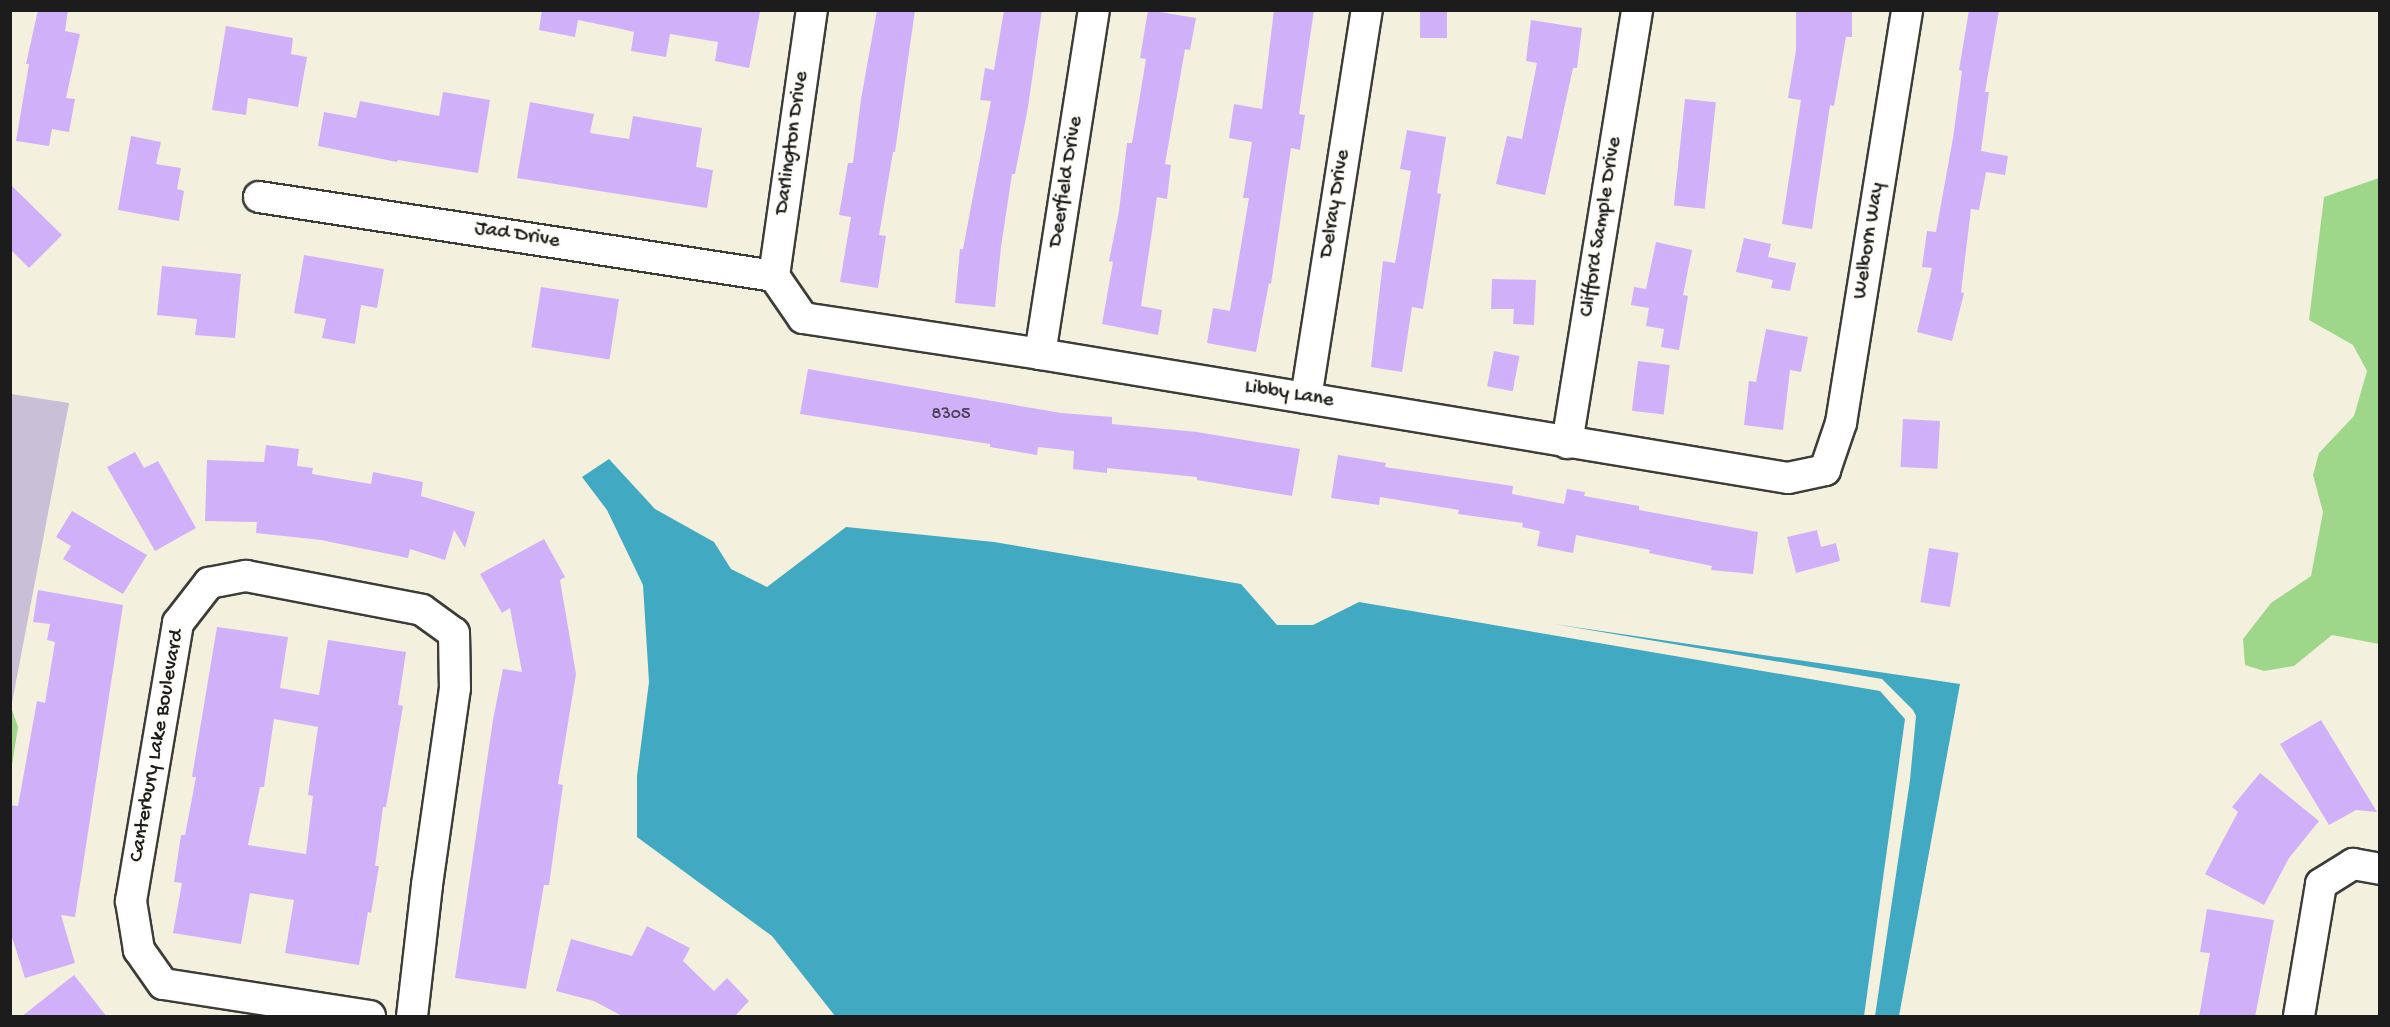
<!DOCTYPE html>
<style>
body{margin:0}
#map{position:relative;width:2390px;height:1027px;overflow:hidden;background:#f4f0de;font-family:"Gochi Hand",sans-serif}
div>[style]{position:absolute}
.industrial>*{inset:0;background:#c9bfd7}
.green>*{inset:0;background:#9ed78a}
.water>*{inset:0;background:#41a9c1}
.building>*{inset:0;background:#d1b0fa;transform-origin:0 0}
.roads{filter:drop-shadow(2px 0 #3c3c39) drop-shadow(-2px 0 #3c3c39) drop-shadow(0 2px #3c3c39) drop-shadow(0 -2px #3c3c39)}
.minor>*{height:30px;margin:-15px;padding:0 15px;transform-origin:15px;border-radius:15px;background:#fff}
span{translate:-50% -50%;white-space:nowrap;text-align:center;line-height:1.15;-webkit-text-stroke:4.5px #fdfcf7;paint-order:stroke}
.number-label{font-size:18px;color:#494154}
.number-label span{-webkit-text-stroke-width:0}
.street-label{font-size:21px;color:#1c1c1c}
.frame{position:absolute;inset:0;border:12px solid #1c1c1c;pointer-events:none}
</style>
<div id="map">
<div class="industrial">
<div style="clip-path:polygon(11px 394px,69px 403px,11px 708px,10px 707px)"></div>
</div>
<div class="green">
<div style="clip-path:polygon(2379px 178px,2379px 644px,2332px 635px,2294px 666px,2264px 671px,2245px 665px,2243px 639px,2271px 603px,2311px 576px,2323px 512px,2313px 475px,2319px 453px,2354px 416px,2367px 371px,2353px 345px,2309px 320px,2324px 197px)"></div>
<div style="clip-path:polygon(11px 707px,18px 727px,11px 772px)"></div>
</div>
<div class="water">
<div style="clip-path:polygon(609px 459px,655px 509px,714px 542px,731px 569px,767px 587px,846px 527px,994px 542px,1241px 584px,1277px 625px,1313px 625px,1359px 602px,1880px 691px,1905px 719px,1864px 1016px,835px 1016px,772px 936px,637px 837px,637px 776px,649px 682px,643px 585px,607px 510px,582px 477px)"></div>
<div style="clip-path:polygon(1554px 624px,1960px 684px,1899px 1016px,1875px 1016px,1910px 780px,1916px 716px,1913px 710px,1882px 679px)"></div>
</div>
<div class="building">
<div style="clip-path:polygon(38px 10px,68px 10px,65px 31px,80px 34px,66px 98px,75px 99px,69px 132px,52px 129px,49px 146px,16px 141px,29px 64px,26px 64px)"></div>
<div style="clip-path:polygon(542px 10px,750px 10px,760px 12px,749px 68px,715px 61px,718px 42px,670px 34px,666px 57px,631px 51px,634px 32px,617px 28px,578px 20px,575px 37px,539px 30px)"></div>
<div style="clip-path:polygon(877px 10px,915px 10px,895px 152px,893px 152px,879px 235px,886px 236px,878px 288px,840px 282px,851px 217px,839px 215px,848px 163px,853px 163px,861px 99px)"></div>
<div style="clip-path:polygon(1004px 10px,1042px 10px,1028px 107px,1015px 174px,1012px 174px,1001px 247px,995px 307px,955px 303px,960px 249px,963px 249px,991px 101px,980px 100px,985px 68px,994px 70px)"></div>
<div style="clip-path:polygon(1148px 10px,1196px 18px,1190px 50px,1185px 49px,1165px 164px,1171px 165px,1167px 199px,1157px 197px,1141px 306px,1162px 310px,1158px 335px,1102px 324px,1113px 262px,1109px 261px,1119px 211px,1127px 143px,1132px 143px,1146px 59px,1140px 58px)"></div>
<div style="clip-path:polygon(1274px 10px,1314px 10px,1299px 114px,1305px 115px,1300px 150px,1291px 148px,1271px 284px,1269px 283px,1256px 352px,1207px 343px,1213px 308px,1230px 311px,1249px 198px,1243px 198px,1252px 142px,1229px 138px,1234px 104px,1262px 109px)"></div>
<div style="left:1420px;top:10px;width:27px;height:28px"></div>
<div style="clip-path:polygon(1796px 10px,1852px 10px,1852px 37px,1846px 37px,1834px 106px,1830px 105px,1812px 229px,1782px 224px,1801px 100px,1788px 98px,1796px 50px)"></div>
<div style="clip-path:polygon(1969px 10px,1999px 10px,1985px 92px,1989px 92px,1981px 151px,2008px 156px,2005px 175px,1986px 172px,1979px 210px,1971px 209px,1961px 292px,1964px 293px,1952px 341px,1917px 332px,1932px 268px,1922px 267px,1927px 231px,1936px 232px,1953px 138px,1962px 71px,1959px 70px)"></div>
<div style="clip-path:polygon(1531px 20px,1582px 28px,1577px 68px,1573px 68px,1545px 195px,1496px 184px,1507px 136px,1522px 139px,1537px 63px,1526px 61px)"></div>
<div style="clip-path:polygon(226px 26px,293px 38px,291px 54px,307px 57px,298px 107px,248px 98px,246px 115px,212px 110px)"></div>
<div style="clip-path:polygon(443px 92px,490px 100px,478px 173px,398px 160px,397px 162px,318px 146px,324px 112px,356px 118px,360px 101px,439px 116px)"></div>
<div style="left:1685px;top:99px;width:31px;height:107px;rotate:6deg"></div>
<div style="clip-path:polygon(530px 102px,594px 114px,590px 133px,629px 139px,633px 116px,702px 128px,696px 167px,713px 170px,707px 208px,517px 178px)"></div>
<div style="clip-path:polygon(1407px 130px,1446px 137px,1437px 193px,1441px 194px,1423px 309px,1412px 307px,1402px 372px,1371px 367px,1383px 261px,1395px 263px,1411px 171px,1400px 169px)"></div>
<div style="clip-path:polygon(131px 136px,161px 142px,156px 164px,181px 168px,177px 189px,184px 191px,179px 221px,118px 210px)"></div>
<div style="clip-path:polygon(10px 184px,62px 235px,29px 268px,10px 249px)"></div>
<div style="clip-path:polygon(1744px 238px,1771px 244px,1768px 257px,1796px 263px,1790px 291px,1771px 288px,1773px 280px,1736px 272px)"></div>
<div style="clip-path:polygon(1656px 242px,1692px 250px,1683px 295px,1688px 296px,1679px 350px,1661px 347px,1664px 329px,1646px 326px,1649px 308px,1631px 305px,1634px 287px,1646px 289px)"></div>
<div style="clip-path:polygon(304px 255px,384px 269px,377px 308px,361px 305px,355px 344px,322px 338px,326px 319px,294px 313px)"></div>
<div style="clip-path:polygon(162px 266px,241px 274px,235px 338px,195px 335px,197px 319px,157px 315px)"></div>
<div style="clip-path:polygon(1492px 279px,1536px 280px,1534px 325px,1513px 324px,1514px 309px,1491px 309px)"></div>
<div style="left:541px;top:287px;width:79px;height:61px;rotate:9deg"></div>
<div style="clip-path:polygon(1766px 329px,1808px 337px,1801px 372px,1790px 370px,1783px 430px,1744px 425px,1749px 381px,1756px 382px)"></div>
<div style="left:1494px;top:351px;width:26px;height:36px;rotate:11deg"></div>
<div style="left:1638px;top:361px;width:32px;height:50px;rotate:7deg"></div>
<div style="clip-path:polygon(808px 369px,1061px 413px,1112px 417px,1112px 424px,1197px 432px,1300px 449px,1292px 496px,1197px 480px,1197px 477px,1107px 468px,1107px 473px,1073px 469px,1074px 451px,1038px 447px,1037px 455px,990px 447px,990px 444px,800px 414px)"></div>
<div style="left:1903px;top:419px;width:37px;height:48px;rotate:3deg"></div>
<div style="clip-path:polygon(266px 445px,299px 449px,297px 466px,313px 468px,312px 474px,371px 484px,373px 472px,423px 482px,421px 496px,475px 512px,465px 548px,454px 530px,445px 560px,410px 549px,408px 558px,321px 540px,256px 533px,257px 522px,205px 521px,207px 460px,264px 462px)"></div>
<div style="clip-path:polygon(135px 452px,144px 468px,158px 461px,196px 528px,155px 551px,107px 467px)"></div>
<div style="clip-path:polygon(1338px 455px,1386px 463px,1385px 467px,1513px 486px,1512px 494px,1564px 504px,1567px 489px,1585px 492px,1584px 496px,1639px 506px,1639px 510px,1758px 532px,1753px 574px,1711px 570px,1712px 566px,1649px 553px,1650px 550px,1576px 535px,1573px 553px,1537px 546px,1540px 531px,1522px 527px,1523px 523px,1458px 514px,1459px 510px,1380px 497px,1379px 505px,1331px 498px)"></div>
<div style="clip-path:polygon(72px 511px,147px 555px,123px 594px,63px 559px,71px 546px,56px 537px)"></div>
<div style="clip-path:polygon(1817px 530px,1821px 547px,1836px 543px,1840px 561px,1796px 573px,1787px 537px)"></div>
<div style="clip-path:polygon(544px 539px,565px 577px,560px 580px,576px 674px,558px 784px,563px 785px,549px 885px,544px 885px,526px 989px,455px 978px,493px 720px,503px 669px,522px 672px,510px 608px,502px 613px,480px 574px)"></div>
<div style="left:1929px;top:548px;width:30px;height:55px;rotate:9deg"></div>
<div style="clip-path:polygon(38px 590px,123px 605px,75px 917px,61px 915px,75px 963px,25px 978px,10px 931px,10px 805px,18px 806px,37px 701px,45px 703px,55px 642px,47px 640px,50px 624px,33px 622px)"></div>
<div style="clip-path:polygon(evenodd,217px 627px,288px 637px,280px 688px,319px 695px,328px 640px,406px 652px,398px 705px,403px 706px,386px 807px,383px 807px,375px 866px,379px 866px,371px 913px,368px 912px,359px 965px,285px 953px,294px 900px,250px 893px,241px 944px,173px 933px,182px 883px,174px 882px,181px 835px,185px 835px,196px 777px,192px 777px,217px 627px,274px 719px,318px 727px,308px 795px,313px 796px,306px 854px,248px 845px,260px 787px,264px 787px,274px 719px)"></div>
<div style="clip-path:polygon(2321px 720px,2377px 812px,2356px 810px,2329px 825px,2280px 744px)"></div>
<div style="clip-path:polygon(2260px 773px,2319px 821px,2289px 858px,2264px 905px,2205px 874px,2238px 812px,2232px 807px)"></div>
<div style="clip-path:polygon(2207px 909px,2274px 920px,2255px 1017px,2199px 1017px,2210px 953px,2200px 952px)"></div>
<div style="clip-path:polygon(647px 926px,690px 948px,683px 961px,714px 991px,727px 978px,749px 1001px,734px 1017px,624px 1017px,594px 1001px,556px 991px,571px 939px,632px 956px)"></div>
<div style="clip-path:polygon(74px 975px,107px 1017px,21px 1017px)"></div>
</div>
<div class="roads">
<div class="minor">
<div style="left:259px;top:197px;width:521px;rotate:8.72deg"></div>
<div style="left:774px;top:276px;width:51px;rotate:55.4deg"></div>
<div style="left:803px;top:318px;width:240px;rotate:8.6deg"></div>
<div style="left:1040px;top:354px;width:758px;rotate:9.41deg"></div>
<div style="left:1788px;top:478px;width:38px;rotate:-12deg"></div>
<div style="left:1825px;top:470px;width:50px;rotate:-71.2deg"></div>
<div style="left:1841px;top:423px;width:418px;rotate:-80.9deg"></div>
<div style="left:774px;top:276px;width:269px;rotate:-81.9deg"></div>
<div style="left:1040px;top:354px;width:348px;rotate:-81.1deg"></div>
<div style="left:1306px;top:398px;width:393px;rotate:-81.1deg"></div>
<div style="left:1567px;top:443px;width:439px;rotate:-80.8deg"></div>
<div style="left:370px;top:1016px;width:209px;rotate:-171.2deg"></div>
<div style="left:163px;top:984px;width:42px;rotate:-125.2deg"></div>
<div style="left:139px;top:950px;width:50px;rotate:-99.3deg"></div>
<div style="left:131px;top:901px;width:282px;rotate:-80.4deg"></div>
<div style="left:178px;top:623px;width:51px;rotate:-52.2deg"></div>
<div style="left:209px;top:583px;width:38px;rotate:-11deg"></div>
<div style="left:246px;top:576px;width:179px;rotate:10.9deg"></div>
<div style="left:422px;top:610px;width:39px;rotate:36deg"></div>
<div style="left:454px;top:633px;width:55px;rotate:89deg"></div>
<div style="left:455px;top:688px;width:199px;rotate:98.1deg"></div>
<div style="left:427px;top:885px;width:132px;rotate:96.5deg"></div>
<div style="left:2299px;top:1016px;width:134px;rotate:-80.5deg"></div>
<div style="left:2321px;top:884px;width:38px;rotate:-32deg"></div>
<div style="left:2353px;top:864px;width:27px;rotate:10deg"></div>
</div>
</div>
<div class="number-label">
<span style="left:951px;top:415px">8305</span>
</div>
<div class="street-label">
<span style="left:793px;top:143px;rotate:-82deg">Darlington Drive</span>
<span style="left:1067px;top:182px;rotate:-81deg">Deerfield Drive</span>
<span style="left:1336px;top:204px;rotate:-81deg">Delray Drive</span>
<span style="left:1602px;top:227px;rotate:-81deg">Clifford Sample Drive</span>
<span style="left:517px;top:236px;rotate:9deg">Jad Drive</span>
<span style="left:1870px;top:241px;rotate:-81deg">Welborn Way</span>
<span style="left:1289px;top:395px;rotate:9deg">Libby Lane</span>
<span style="left:158px;top:746px;rotate:-80deg">Canterbury Lake Boulevard</span>
</div>
<div class="frame"></div>
</div>
